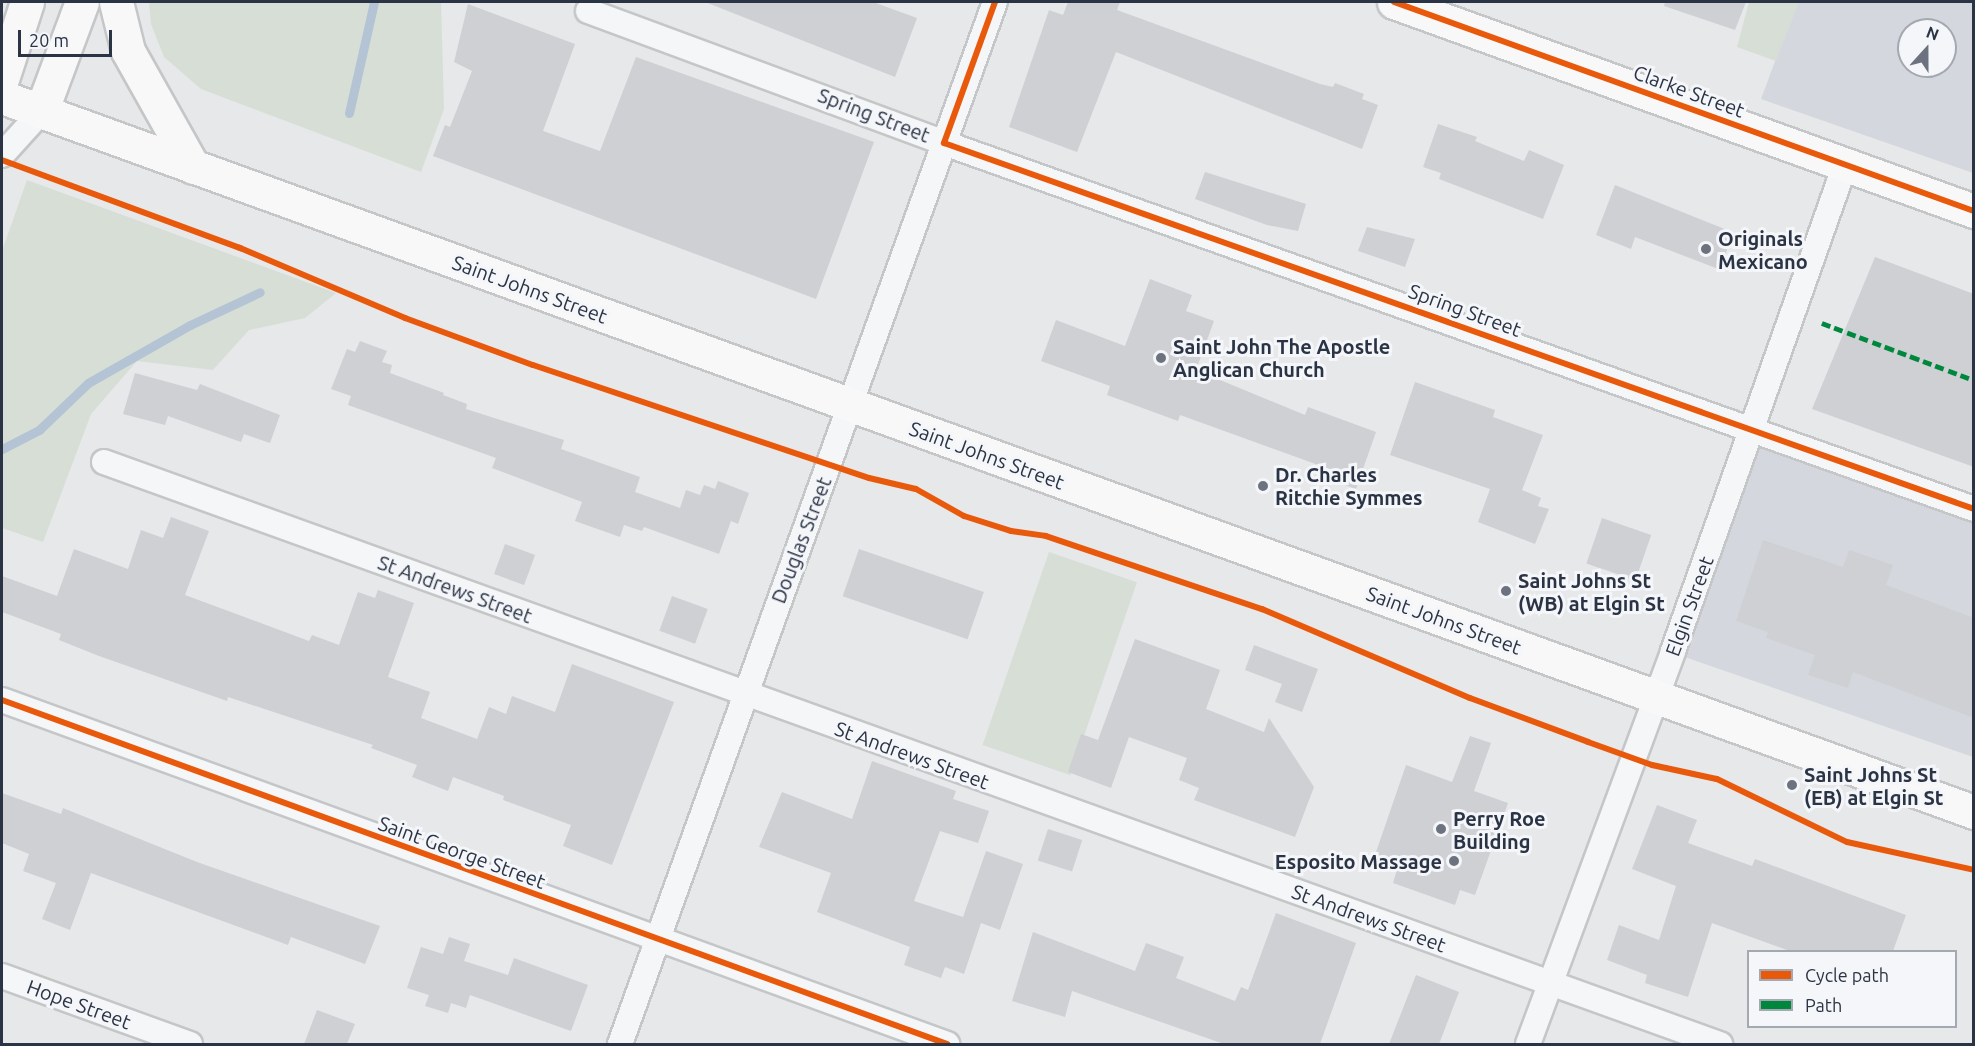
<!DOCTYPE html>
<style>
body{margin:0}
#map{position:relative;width:1975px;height:1046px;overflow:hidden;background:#e6e8ea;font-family:Ubuntu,sans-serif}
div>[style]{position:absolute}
.built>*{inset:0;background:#d4d7dd}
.green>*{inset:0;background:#d6ded6;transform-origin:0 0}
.stream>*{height:9px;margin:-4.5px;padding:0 4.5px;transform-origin:4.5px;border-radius:4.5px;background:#b4c4d5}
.building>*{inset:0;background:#ced0d3;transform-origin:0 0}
.roads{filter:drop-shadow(2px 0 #c4c6c8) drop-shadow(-2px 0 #c4c6c8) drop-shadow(0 2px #c4c6c8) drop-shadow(0 -2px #c4c6c8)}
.street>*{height:24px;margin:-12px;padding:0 12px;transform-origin:12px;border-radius:12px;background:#f5f6f7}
.secondary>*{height:33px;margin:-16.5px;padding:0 16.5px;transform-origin:16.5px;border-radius:16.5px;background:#f8f8f8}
.primary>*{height:33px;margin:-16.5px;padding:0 16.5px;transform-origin:16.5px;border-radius:16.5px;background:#f8f8f8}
.quiet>*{height:4.5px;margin-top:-2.25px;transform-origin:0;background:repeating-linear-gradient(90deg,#00873e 0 9px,transparent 0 13.5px)}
.cycleway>*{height:6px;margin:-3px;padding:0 3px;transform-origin:3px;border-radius:3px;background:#e8590c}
.dots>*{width:16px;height:16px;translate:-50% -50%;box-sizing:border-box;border:3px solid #f4f6f9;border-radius:50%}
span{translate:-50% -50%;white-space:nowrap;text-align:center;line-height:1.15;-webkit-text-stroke:6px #f4f6f9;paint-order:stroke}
.street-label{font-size:20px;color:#2b3445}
.poi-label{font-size:20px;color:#2b3445;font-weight:700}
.left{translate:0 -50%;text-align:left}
.right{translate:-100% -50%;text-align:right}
.frame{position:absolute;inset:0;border:3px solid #2b3445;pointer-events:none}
.legend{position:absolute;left:1747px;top:950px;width:210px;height:78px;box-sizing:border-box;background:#f4f6f9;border:2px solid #a4a8b1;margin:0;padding:8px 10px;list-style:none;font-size:18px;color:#2b3445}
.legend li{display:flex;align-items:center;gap:12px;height:30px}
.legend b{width:30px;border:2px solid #a4a8b1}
.north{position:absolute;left:1897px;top:18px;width:60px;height:60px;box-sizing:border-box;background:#f4f6f9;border:2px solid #a4a8b1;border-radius:50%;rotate:21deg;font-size:16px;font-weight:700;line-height:24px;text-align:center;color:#2b3445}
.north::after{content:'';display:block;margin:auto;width:21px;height:27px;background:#6c737f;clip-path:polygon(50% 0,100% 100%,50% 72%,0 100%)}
.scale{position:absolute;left:18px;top:30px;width:94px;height:27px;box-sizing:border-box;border:3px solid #2b3445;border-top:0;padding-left:8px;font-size:18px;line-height:21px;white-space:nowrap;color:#2b3445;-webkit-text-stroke:4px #f4f6f9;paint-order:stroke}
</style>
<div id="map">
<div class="built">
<div style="clip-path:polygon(evenodd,1797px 2px,1973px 2px,1973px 173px,1761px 99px,1797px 2px,1909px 30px,1945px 30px,1945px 66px,1909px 66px,1909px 30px)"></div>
<div style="clip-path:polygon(1752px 430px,1973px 512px,1973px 757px,1673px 653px)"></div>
</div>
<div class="green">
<div style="clip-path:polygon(149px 2px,441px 2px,444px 109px,421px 172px,201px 89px,164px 57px,151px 24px)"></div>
<div style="clip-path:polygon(1749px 2px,1799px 2px,1776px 61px,1737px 47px)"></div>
<div style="clip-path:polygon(27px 180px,336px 293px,305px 318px,249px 330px,213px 370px,137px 361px,91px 414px,43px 542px,2px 528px,2px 251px)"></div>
<div style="left:1049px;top:552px;width:93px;height:204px;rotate:19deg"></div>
</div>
<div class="stream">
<div style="left:349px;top:113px;width:114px;rotate:-77.3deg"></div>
<div style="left:2px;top:449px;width:42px;rotate:-27.2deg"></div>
<div style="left:39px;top:430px;width:68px;rotate:-43.8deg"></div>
<div style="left:88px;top:383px;width:117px;rotate:-29.6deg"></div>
<div style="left:190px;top:325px;width:77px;rotate:-25.2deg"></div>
</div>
<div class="building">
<div style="clip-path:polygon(705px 2px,873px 2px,917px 18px,895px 77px)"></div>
<div style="clip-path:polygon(1068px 2px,1120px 2px,1117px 10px,1320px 84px,1333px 87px,1335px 83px,1364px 94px,1362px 99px,1378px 105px,1362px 149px,1116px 52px,1077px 152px,1009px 127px,1049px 10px,1063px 15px)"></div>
<div style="clip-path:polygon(1665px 2px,1746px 2px,1735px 30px,1664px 6px)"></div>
<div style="clip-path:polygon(468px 4px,575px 44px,543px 131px,600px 151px,636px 57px,874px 142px,816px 299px,433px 156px,445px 125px,450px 127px,472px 71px,454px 62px)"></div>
<div style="clip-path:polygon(1438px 124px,1477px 137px,1475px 141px,1524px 161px,1529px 150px,1564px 165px,1543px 219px,1439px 179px,1441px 173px,1423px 167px)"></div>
<div style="clip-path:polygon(1205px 172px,1306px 204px,1298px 231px,1267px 225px,1195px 199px)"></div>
<div style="clip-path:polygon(1615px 185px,1732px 232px,1721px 270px,1635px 237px,1631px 249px,1596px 235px)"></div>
<div style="clip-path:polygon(1367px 227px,1415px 239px,1405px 267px,1358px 251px)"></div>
<div style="clip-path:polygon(1875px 257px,1974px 294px,1974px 467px,1812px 409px)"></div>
<div style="clip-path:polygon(1150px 279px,1192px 295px,1186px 311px,1214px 321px,1196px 370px,1305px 415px,1308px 407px,1376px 432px,1356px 489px,1329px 479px,1332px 470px,1180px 415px,1178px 421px,1107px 395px,1110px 386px,1041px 361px,1056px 320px,1125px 346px)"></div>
<div style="clip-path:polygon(360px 341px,387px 351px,382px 362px,392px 365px,390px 373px,444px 393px,443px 395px,467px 404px,466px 409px,564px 440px,561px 449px,640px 477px,635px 492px,680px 508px,686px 490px,700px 495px,704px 485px,715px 489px,718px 481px,749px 493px,738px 524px,731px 521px,719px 554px,644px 527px,642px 531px,624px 525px,620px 537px,575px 521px,582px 502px,492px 468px,496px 458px,348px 405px,351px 396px,331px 389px,347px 349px,355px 352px)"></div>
<div style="clip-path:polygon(135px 373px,197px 390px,200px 384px,280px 415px,270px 443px,244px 434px,241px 442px,168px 416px,165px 425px,123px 414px)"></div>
<div style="clip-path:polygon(1415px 382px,1495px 410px,1493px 417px,1543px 435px,1522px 490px,1541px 498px,1538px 506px,1549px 509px,1535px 544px,1478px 522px,1490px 489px,1390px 455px)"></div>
<div style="clip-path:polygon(171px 517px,209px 531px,185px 595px,309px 641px,312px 635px,339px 645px,358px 592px,375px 598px,378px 590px,414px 603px,388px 677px,430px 692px,421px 718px,477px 739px,489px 707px,506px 714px,512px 696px,555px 712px,572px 664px,674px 702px,612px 865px,563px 846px,571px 825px,503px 800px,504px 796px,453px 777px,448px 791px,412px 777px,417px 765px,371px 748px,373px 745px,228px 697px,227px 701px,99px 656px,59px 640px,61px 634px,2px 612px,2px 576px,57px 596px,74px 549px,128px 569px,141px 530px,163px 538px)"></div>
<div style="left:1602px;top:518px;width:52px;height:48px;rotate:19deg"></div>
<div style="clip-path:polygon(1763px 540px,1843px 567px,1849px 550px,1893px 565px,1886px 585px,1974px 618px,1974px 718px,1853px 672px,1848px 688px,1808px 675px,1815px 655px,1766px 638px,1768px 632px,1736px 621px)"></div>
<div style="left:505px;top:544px;width:32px;height:32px;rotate:20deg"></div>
<div style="left:859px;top:549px;width:132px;height:50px;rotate:19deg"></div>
<div style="left:672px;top:596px;width:38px;height:37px;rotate:20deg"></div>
<div style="clip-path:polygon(1135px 639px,1220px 670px,1206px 709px,1264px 732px,1269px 718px,1314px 787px,1295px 837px,1194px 800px,1199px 788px,1179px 780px,1187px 758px,1129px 737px,1111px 788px,1068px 772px,1081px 734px,1098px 740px)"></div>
<div style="clip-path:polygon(1254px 645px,1318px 669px,1302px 712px,1275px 702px,1282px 684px,1245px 670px)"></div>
<div style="clip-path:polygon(1470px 736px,1491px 743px,1474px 791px,1508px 803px,1475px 895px,1460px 890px,1455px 905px,1393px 883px,1399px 863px,1375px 855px,1406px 765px,1452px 782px)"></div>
<div style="clip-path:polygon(872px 761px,956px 791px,953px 799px,989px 811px,978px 843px,940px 831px,914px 901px,963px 917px,986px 851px,1023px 864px,1000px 930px,981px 923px,964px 974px,945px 967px,941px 978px,904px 965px,910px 947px,817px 912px,831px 873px,759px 847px,782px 792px,852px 819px)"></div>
<div style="clip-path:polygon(2px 793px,61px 814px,63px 808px,197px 862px,380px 926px,365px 964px,291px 937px,288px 945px,91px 873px,70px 930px,42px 919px,56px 883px,23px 871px,29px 854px,2px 843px)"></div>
<div style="clip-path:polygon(1657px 805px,1697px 820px,1688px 843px,1752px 866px,1755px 859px,1906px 915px,1893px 951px,1790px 951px,1712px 923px,1688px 997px,1645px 983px,1647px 975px,1607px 960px,1619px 925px,1659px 940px,1676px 886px,1632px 869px)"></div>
<div style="left:1048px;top:829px;width:36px;height:33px;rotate:18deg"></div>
<div style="clip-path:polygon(1276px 913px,1356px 943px,1320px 1044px,1224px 1044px,1072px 991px,1065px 1017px,1012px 1001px,1033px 932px,1135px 971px,1146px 943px,1184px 957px,1176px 978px,1235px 1001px,1241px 987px,1248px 990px)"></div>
<div style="clip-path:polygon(449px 937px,470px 944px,464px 961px,508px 975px,514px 958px,588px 985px,571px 1031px,470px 995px,466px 1008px,451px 1003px,448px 1013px,425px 1006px,429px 995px,407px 988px,421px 947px,443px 954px)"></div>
<div style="clip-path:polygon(1416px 975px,1459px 992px,1439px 1044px,1389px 1044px)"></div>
<div style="clip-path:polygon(317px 1010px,355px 1024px,347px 1044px,304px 1044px)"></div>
</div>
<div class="roads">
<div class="street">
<div style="left:588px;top:11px;width:380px;rotate:20.3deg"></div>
<div style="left:944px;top:143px;width:1093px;rotate:19.56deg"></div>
<div style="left:2px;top:155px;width:58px;rotate:-47.8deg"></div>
<div style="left:104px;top:462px;width:1718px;rotate:19.81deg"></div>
<div style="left:2px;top:700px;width:1006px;rotate:20deg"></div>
<div style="left:2px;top:976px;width:200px;rotate:19.9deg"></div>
<div style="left:620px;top:1044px;width:1107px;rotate:-70.21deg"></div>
<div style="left:1528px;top:1044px;width:419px;rotate:-69.7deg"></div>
<div style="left:1673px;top:651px;width:516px;rotate:-70.51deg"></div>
</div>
<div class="secondary">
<div style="left:1394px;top:2px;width:617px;rotate:19.82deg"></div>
</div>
<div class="primary">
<div style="left:116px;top:2px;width:50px;rotate:76.2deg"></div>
<div style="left:128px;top:51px;width:133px;rotate:60.7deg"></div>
<div style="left:2px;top:79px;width:81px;rotate:-72deg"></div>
<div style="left:2px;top:97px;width:2098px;rotate:19.93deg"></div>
<div style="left:41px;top:112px;width:117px;rotate:-69.6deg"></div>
</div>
</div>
<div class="quiet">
<div style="left:1822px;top:323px;width:162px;rotate:20.6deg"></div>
</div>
<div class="cycleway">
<div style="left:995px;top:2px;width:150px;rotate:109.9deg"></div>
<div style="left:944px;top:143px;width:1093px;rotate:19.56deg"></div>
<div style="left:1394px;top:2px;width:617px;rotate:19.82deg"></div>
<div style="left:2px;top:160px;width:254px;rotate:20.3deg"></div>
<div style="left:240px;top:248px;width:179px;rotate:23deg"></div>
<div style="left:405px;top:318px;width:136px;rotate:20.2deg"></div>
<div style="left:533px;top:365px;width:354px;rotate:18.6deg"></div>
<div style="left:869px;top:478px;width:48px;rotate:13.2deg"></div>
<div style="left:916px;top:489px;width:55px;rotate:29.4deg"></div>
<div style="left:964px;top:516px;width:49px;rotate:17.7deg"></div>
<div style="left:1011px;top:531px;width:35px;rotate:8deg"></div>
<div style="left:1046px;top:536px;width:228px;rotate:18.7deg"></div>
<div style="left:1262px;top:609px;width:226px;rotate:23.2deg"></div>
<div style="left:1470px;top:698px;width:126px;rotate:20.4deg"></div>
<div style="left:1588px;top:742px;width:68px;rotate:19.8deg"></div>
<div style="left:1652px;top:765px;width:66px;rotate:12.2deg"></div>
<div style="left:1717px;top:779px;width:144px;rotate:25.9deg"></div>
<div style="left:1847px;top:842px;width:130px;rotate:12.4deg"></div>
<div style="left:2px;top:700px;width:1006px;rotate:20deg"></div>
</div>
<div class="dots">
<div style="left:1706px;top:249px;background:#6c737f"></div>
<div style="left:1161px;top:358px;background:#6c737f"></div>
<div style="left:1263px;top:486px;background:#6c737f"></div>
<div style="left:1506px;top:591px;background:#6c737f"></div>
<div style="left:1792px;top:785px;background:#6c737f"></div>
<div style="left:1441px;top:829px;background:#6c737f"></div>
<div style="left:1454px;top:861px;background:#6c737f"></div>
</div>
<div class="street-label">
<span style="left:1689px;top:91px;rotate:20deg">Clarke Street</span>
<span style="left:874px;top:115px;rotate:21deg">Spring Street</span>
<span style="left:530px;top:289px;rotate:20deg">Saint Johns Street</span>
<span style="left:1465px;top:310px;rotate:20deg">Spring Street</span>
<span style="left:987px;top:455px;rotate:20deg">Saint Johns Street</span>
<span style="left:801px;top:540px;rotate:-69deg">Douglas Street</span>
<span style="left:455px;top:589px;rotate:20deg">St Andrews Street</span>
<span style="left:1689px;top:606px;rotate:-70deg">Elgin Street</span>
<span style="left:1444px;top:620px;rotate:20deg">Saint Johns Street</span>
<span style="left:912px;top:755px;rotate:20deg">St Andrews Street</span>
<span style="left:462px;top:852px;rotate:20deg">Saint George Street</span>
<span style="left:1369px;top:918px;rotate:20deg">St Andrews Street</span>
<span style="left:79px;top:1004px;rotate:20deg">Hope Street</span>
</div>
<div class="poi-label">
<span class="left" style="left:1718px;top:250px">Originals<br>Mexicano</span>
<span class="left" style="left:1173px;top:358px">Saint John The Apostle<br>Anglican Church</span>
<span class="left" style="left:1275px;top:486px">Dr. Charles<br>Ritchie Symmes</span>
<span class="left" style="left:1518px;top:592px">Saint Johns St<br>(WB) at Elgin St</span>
<span class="left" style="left:1804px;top:786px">Saint Johns St<br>(EB) at Elgin St</span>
<span class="left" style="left:1453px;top:830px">Perry Roe<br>Building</span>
<span class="right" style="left:1442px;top:861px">Esposito Massage</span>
</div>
<div class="frame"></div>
<ul class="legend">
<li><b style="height:8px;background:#e8590c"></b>Cycle path</li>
<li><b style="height:8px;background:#00873e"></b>Path</li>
</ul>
<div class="north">N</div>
<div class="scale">20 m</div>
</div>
